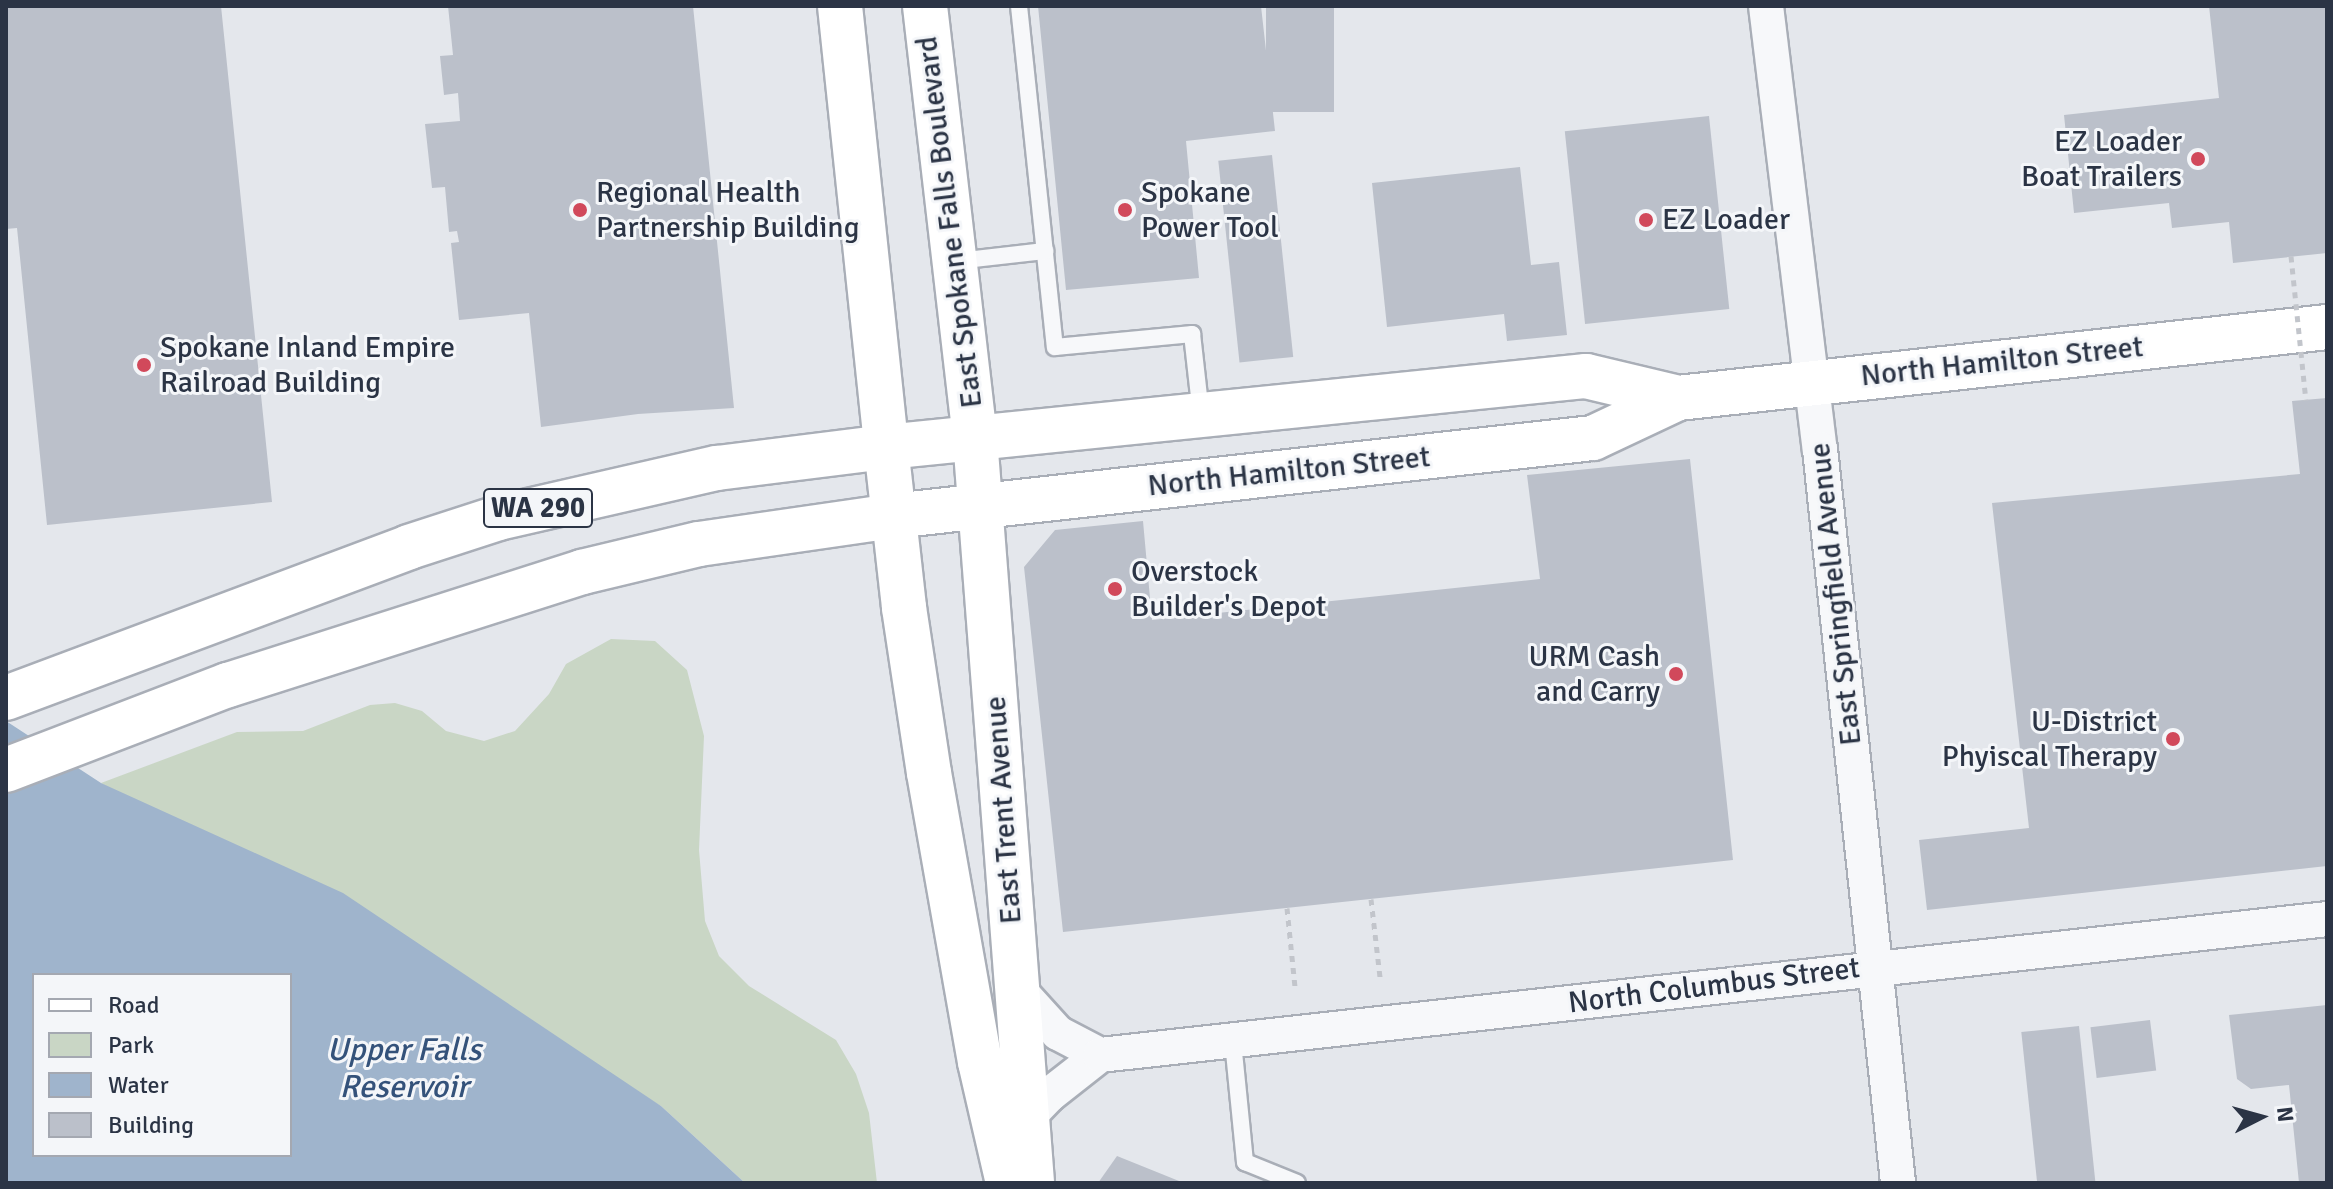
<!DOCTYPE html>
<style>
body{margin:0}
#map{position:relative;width:2333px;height:1189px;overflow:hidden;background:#e4e7ec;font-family:Signika,sans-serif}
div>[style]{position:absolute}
.green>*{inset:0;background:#c9d6c5}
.water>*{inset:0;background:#9fb4cc}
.building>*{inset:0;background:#bbc0ca;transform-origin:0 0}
.path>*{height:5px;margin-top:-2.5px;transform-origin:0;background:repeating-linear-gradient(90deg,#c2c5cb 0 6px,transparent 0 12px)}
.roads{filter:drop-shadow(2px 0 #a9aeb7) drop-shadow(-2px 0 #a9aeb7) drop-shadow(0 2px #a9aeb7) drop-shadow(0 -2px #a9aeb7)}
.lane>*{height:16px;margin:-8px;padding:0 8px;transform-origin:8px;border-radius:8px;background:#f7f8fa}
.street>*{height:34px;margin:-17px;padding:0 17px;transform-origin:17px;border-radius:17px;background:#f7f8fa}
.secondary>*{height:44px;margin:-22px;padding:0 22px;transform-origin:22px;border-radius:22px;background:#fff}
.primary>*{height:44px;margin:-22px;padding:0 22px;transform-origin:22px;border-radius:22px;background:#fff}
.highway>*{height:44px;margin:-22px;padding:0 22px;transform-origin:22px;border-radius:22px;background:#fff}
.path-bridge>*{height:5px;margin-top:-2.5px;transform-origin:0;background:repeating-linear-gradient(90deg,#c2c5cb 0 6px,transparent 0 12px)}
.dots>*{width:22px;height:22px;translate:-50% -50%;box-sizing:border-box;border:4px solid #f4f6f9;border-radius:50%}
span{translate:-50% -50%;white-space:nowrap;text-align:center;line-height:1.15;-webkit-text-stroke:6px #f4f6f9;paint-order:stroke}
.shield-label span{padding:2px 6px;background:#f4f6f9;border:2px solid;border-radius:6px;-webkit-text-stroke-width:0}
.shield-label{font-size:28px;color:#2b3445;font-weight:700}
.poi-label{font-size:30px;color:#2b3445}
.right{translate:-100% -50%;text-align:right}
.left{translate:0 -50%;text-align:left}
.street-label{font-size:30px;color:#2b3445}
.water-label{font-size:32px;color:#34527a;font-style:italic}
.frame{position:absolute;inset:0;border:8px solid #2b3445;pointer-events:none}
.legend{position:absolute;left:32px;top:973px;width:260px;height:184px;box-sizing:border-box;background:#f4f6f9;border:2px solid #a4a8b1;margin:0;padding:10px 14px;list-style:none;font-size:24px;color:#2b3445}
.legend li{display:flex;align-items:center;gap:16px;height:40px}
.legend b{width:40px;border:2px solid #a4a8b1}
.north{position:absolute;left:2221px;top:1077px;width:80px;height:80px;-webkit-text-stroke:6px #f4f6f9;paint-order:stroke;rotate:84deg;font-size:22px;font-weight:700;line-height:32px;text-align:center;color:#2b3445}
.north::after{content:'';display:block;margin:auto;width:28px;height:36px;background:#2b3445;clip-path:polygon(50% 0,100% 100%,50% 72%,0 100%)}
</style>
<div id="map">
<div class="green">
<div style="clip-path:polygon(611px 639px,655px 641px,687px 670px,704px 736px,699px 850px,705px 921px,719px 956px,749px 986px,836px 1040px,856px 1074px,869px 1113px,877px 1183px,745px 1183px,661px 1106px,101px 783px,237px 732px,303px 731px,370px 705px,395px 703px,422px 711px,446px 731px,484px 741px,515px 731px,549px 694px,566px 664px)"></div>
</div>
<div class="water">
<div style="clip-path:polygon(evenodd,6px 721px,101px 783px,343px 893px,661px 1106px,745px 1183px,6px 1183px,6px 721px,34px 975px,290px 975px,290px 1155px,34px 1155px,34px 975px)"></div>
</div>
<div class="building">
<div style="clip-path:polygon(6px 6px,221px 6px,272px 502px,47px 525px,17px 228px,6px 229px)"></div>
<div style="clip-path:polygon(448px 6px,693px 6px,734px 408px,638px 414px,541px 427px,529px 313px,459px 320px,451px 243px,459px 242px,457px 231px,449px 232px,445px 187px,432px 188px,425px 124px,460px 121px,458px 93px,444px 95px,440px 56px,453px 55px)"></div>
<div style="clip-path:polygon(1038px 6px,1261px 6px,1275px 131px,1186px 141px,1199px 278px,1066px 290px)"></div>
<div style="left:1266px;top:6px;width:68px;height:106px"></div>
<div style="clip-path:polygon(2209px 6px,2327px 6px,2327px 253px,2233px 263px,2229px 222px,2172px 228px,2169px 203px,2074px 213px,2064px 115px,2219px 98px)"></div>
<div style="left:1709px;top:116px;width:194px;height:145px;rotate:84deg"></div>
<div style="left:1272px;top:155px;width:203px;height:54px;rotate:84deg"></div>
<div style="clip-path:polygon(1520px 167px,1531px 265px,1559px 262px,1567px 335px,1507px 341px,1504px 314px,1387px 327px,1372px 183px)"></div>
<div style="clip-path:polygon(2327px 398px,2327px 866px,1927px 910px,1919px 840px,2029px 828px,1992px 503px,2300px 474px,2292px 401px)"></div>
<div style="clip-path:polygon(1690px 459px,1733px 860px,1063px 932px,1024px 567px,1055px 530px,1143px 521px,1152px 620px,1540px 579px,1527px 475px)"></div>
<div style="clip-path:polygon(2327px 1005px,2327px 1183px,2299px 1183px,2289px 1085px,2251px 1089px,2237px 1079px,2229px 1015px)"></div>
<div style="left:2150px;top:1020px;width:51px;height:60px;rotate:83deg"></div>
<div style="left:2079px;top:1026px;width:158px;height:58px;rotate:84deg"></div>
<div style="clip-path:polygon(1117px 1156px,1184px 1183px,1098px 1183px)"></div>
</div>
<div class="path">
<div style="left:1371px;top:899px;width:79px;rotate:83.4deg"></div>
<div style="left:1287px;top:908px;width:79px;rotate:84.2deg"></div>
</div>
<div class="roads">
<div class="lane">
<div style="left:1019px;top:6px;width:343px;rotate:84deg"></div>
<div style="left:1055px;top:347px;width:138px;rotate:-5.4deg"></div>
<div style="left:1192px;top:334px;width:81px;rotate:83.6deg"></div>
<div style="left:957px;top:261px;width:89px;rotate:-6.5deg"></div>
<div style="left:1233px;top:1042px;width:121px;rotate:84.3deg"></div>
<div style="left:1245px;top:1162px;width:56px;rotate:22deg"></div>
</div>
<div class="street">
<div style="left:1766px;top:6px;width:446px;rotate:83.1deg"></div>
<div style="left:1820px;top:449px;width:738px;rotate:83.93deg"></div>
<div style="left:1017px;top:988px;width:61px;rotate:47.7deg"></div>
<div style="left:1058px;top:1033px;width:47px;rotate:27.6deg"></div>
<div style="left:1027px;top:1118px;width:32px;rotate:-46deg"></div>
<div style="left:1049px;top:1095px;width:65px;rotate:-38.1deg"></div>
<div style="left:1100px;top:1055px;width:1235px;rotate:-6.32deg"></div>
</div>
<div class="secondary">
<div style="left:840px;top:6px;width:443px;rotate:84deg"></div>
<div style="left:925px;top:6px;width:435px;rotate:83.4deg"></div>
</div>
<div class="primary">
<div style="left:975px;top:438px;width:747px;rotate:85.62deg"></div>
<div style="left:893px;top:516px;width:704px;rotate:-6.36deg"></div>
<div style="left:1593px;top:438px;width:94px;rotate:-25.2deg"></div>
<div style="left:1678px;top:398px;width:653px;rotate:-6.24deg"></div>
<div style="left:1008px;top:1183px;width:124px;rotate:-103deg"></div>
<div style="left:980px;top:1062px;width:293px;rotate:-100deg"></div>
<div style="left:929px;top:773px;width:168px;rotate:-98.6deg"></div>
<div style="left:904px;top:607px;width:161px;rotate:-96.4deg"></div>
<div style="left:886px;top:447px;width:704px;rotate:-5.79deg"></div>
<div style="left:1586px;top:376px;width:95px;rotate:13.4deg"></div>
</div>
<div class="highway">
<div style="left:6px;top:698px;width:430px;rotate:-20.5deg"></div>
<div style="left:409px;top:547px;width:94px;rotate:-18deg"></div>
<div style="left:498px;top:518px;width:225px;rotate:-12.9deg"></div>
<div style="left:717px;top:468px;width:170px;rotate:-7.1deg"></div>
<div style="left:6px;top:770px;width:238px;rotate:-21deg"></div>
<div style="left:228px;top:685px;width:372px;rotate:-17.7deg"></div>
<div style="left:582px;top:572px;width:120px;rotate:-13.5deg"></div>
<div style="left:699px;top:544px;width:196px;rotate:-8.2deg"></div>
</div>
</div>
<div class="path-bridge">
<div style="left:2291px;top:256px;width:145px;rotate:84.1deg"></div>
</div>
<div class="dots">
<div style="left:2198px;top:159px;background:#d1495b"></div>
<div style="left:580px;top:210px;background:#d1495b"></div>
<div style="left:1125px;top:210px;background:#d1495b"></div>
<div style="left:1646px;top:220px;background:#d1495b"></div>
<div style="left:144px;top:365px;background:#d1495b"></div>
<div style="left:1115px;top:589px;background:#d1495b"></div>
<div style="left:1676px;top:674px;background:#d1495b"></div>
<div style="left:2173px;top:739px;background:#d1495b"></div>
</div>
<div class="shield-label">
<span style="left:538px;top:508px">WA 290</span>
</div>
<div class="poi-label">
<span class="right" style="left:2182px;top:159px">EZ Loader<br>Boat Trailers</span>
<span class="left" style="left:596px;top:210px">Regional Health<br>Partnership Building</span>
<span class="left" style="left:1141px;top:210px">Spokane<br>Power Tool</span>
<span class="left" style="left:1662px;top:220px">EZ Loader</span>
<span class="left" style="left:160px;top:365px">Spokane Inland Empire<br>Railroad Building</span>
<span class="left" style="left:1131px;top:589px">Overstock<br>Builder's Depot</span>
<span class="right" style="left:1660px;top:674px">URM Cash<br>and Carry</span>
<span class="right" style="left:2157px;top:739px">U-District<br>Phyiscal Therapy</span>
</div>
<div class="street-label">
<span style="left:950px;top:222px;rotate:-97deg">East Spokane Falls Boulevard</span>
<span style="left:2002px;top:362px;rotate:-6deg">North Hamilton Street</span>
<span style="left:1289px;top:472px;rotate:-6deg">North Hamilton Street</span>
<span style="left:1836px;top:594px;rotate:-96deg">East Springfield Avenue</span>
<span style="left:1004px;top:810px;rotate:-94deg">East Trent Avenue</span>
<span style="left:1714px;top:986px;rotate:-7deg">North Columbus Street</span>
</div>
<div class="water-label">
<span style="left:404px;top:1069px">Upper Falls<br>Reservoir</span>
</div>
<div class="frame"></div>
<ul class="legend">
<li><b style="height:10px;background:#fff"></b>Road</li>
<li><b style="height:22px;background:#c9d6c5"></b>Park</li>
<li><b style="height:22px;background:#9fb4cc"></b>Water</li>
<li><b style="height:22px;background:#bbc0ca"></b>Building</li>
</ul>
<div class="north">N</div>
</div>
